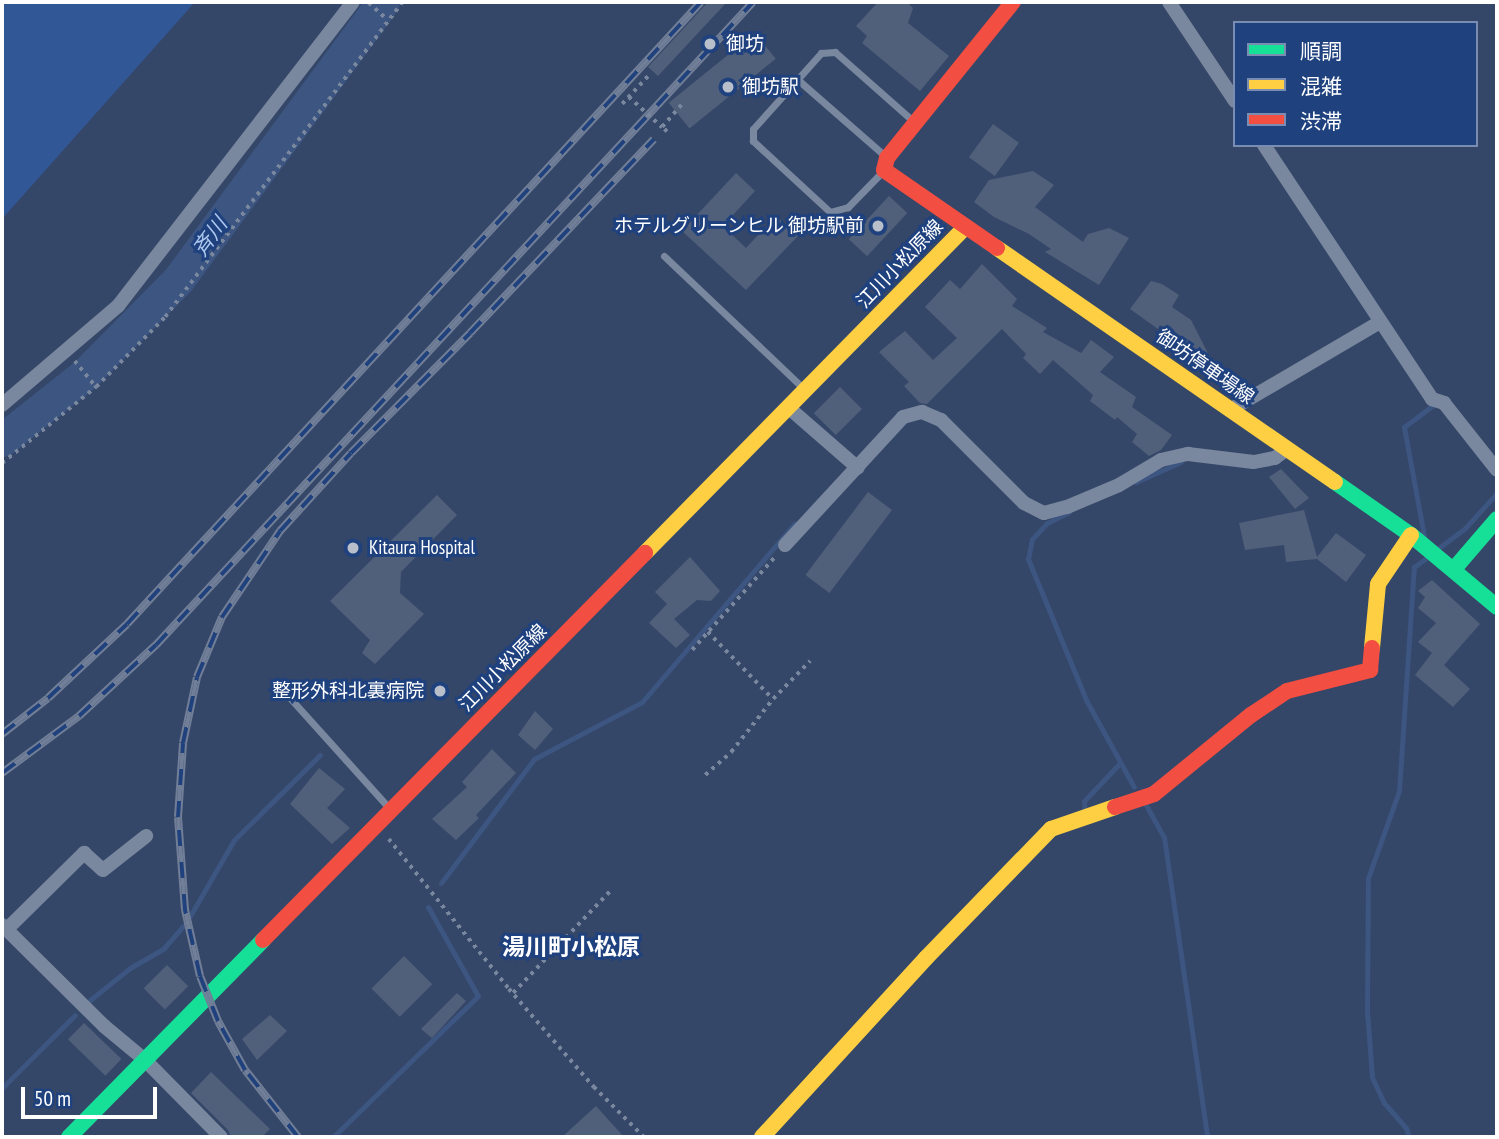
<!DOCTYPE html>
<meta charset="utf-8">
<style>
body{margin:0}
#map{position:relative;width:1499px;height:1139px;overflow:hidden;background:#354768;font-family:"PT Sans Narrow","Noto Sans JP",sans-serif}
div>[style]{position:absolute}
.green>*{inset:0;background:#325796}
.stream>*{height:5px;margin:-2.5px;padding:0 2.5px;transform-origin:2.5px;border-radius:2.5px;background:#3c5581}
.river>*{height:33px;margin:-16.5px;padding:0 16.5px;transform-origin:16.5px;border-radius:16.5px;background:#3c5581}
.building>*{inset:0;background:#505f7a;transform-origin:0 0}
.path>*{height:3.5px;margin-top:-1.75px;transform-origin:0;background:repeating-linear-gradient(90deg,#7a889f 0 3.5px,transparent 0 8.5px)}
.lane>*{height:7px;margin:-3.5px;padding:0 3.5px;transform-origin:3.5px;border-radius:3.5px;background:#7a889f}
.street>*{height:14px;margin:-7px;padding:0 7px;transform-origin:7px;border-radius:7px;background:#7a889f}
.fast>*{height:16px;margin:-8px;padding:0 8px;transform-origin:8px;border-radius:8px;background:#16e098}
.slow>*{height:16px;margin:-8px;padding:0 8px;transform-origin:8px;border-radius:8px;background:#ffcf43}
.jam>*{height:16px;margin:-8px;padding:0 8px;transform-origin:8px;border-radius:8px;background:#f24e42}
.rail>*{height:8px;margin-top:-4px;transform-origin:0;background:repeating-linear-gradient(90deg,#1f417e 0 16px,#717e97 0 32px);box-sizing:border-box;border-block:2px solid #717e97}
.path-bridge>*{height:3.5px;margin-top:-1.75px;transform-origin:0;background:repeating-linear-gradient(90deg,#7a889f 0 3.5px,transparent 0 8.5px)}
.dots>*{width:19px;height:19px;translate:-50% -50%;box-sizing:border-box;border:4px solid #1f417e;border-radius:50%}
span{translate:-50% -50%;white-space:nowrap;text-align:center;line-height:1.15;-webkit-text-stroke:6px #1f417e;paint-order:stroke}
.poi-label{font-size:19px;color:#fff}
.left{translate:0 -50%;text-align:left}
.right{translate:-100% -50%;text-align:right}
.street-label{font-size:19px;color:#fff}
.water-label{font-size:21px;color:#adc7ef;font-style:italic}
.quarter-label{font-size:23px;color:#fff;font-weight:700}
.frame{position:absolute;inset:0;border:4px solid #fff;pointer-events:none}
.legend{position:absolute;left:1233px;top:21px;width:245px;height:126px;box-sizing:border-box;background:#1f417e;border:2px solid #798db2;margin:0;padding:9px 12px;list-style:none;font-size:21px;color:#fff}
.legend li{display:flex;align-items:center;gap:14px;height:35px}
.legend b{width:35px;border:2px solid #798db2}
.scale{position:absolute;left:21px;top:1087px;width:136px;height:32px;box-sizing:border-box;border:4px solid #fff;border-top:0;padding-left:9px;font-size:21px;line-height:24px;white-space:nowrap;color:#fff;-webkit-text-stroke:5px #1f417e;paint-order:stroke}
</style>
<div id="map">
<div class="green">
<div style="clip-path:polygon(2px 2px,195px 2px,2px 219px)"></div>
</div>
<div class="stream">
<div style="left:1136px;top:482px;width:49px;rotate:-24deg"></div>
<div style="left:1069px;top:512px;width:25px;rotate:153deg"></div>
<div style="left:1047px;top:523px;width:22px;rotate:133deg"></div>
<div style="left:1032px;top:539px;width:20px;rotate:101deg"></div>
<div style="left:1028px;top:559px;width:152px;rotate:67.6deg"></div>
<div style="left:1086px;top:700px;width:99px;rotate:61.1deg"></div>
<div style="left:1424px;top:536px;width:111px;rotate:-100.4deg"></div>
<div style="left:1404px;top:427px;width:38px;rotate:-37deg"></div>
<div style="left:1436px;top:550px;width:38px;rotate:-37deg"></div>
<div style="left:1466px;top:527px;width:46px;rotate:-47.6deg"></div>
<div style="left:1146px;top:805px;width:37px;rotate:61deg"></div>
<div style="left:1164px;top:837px;width:303px;rotate:81.8deg"></div>
<div style="left:1085px;top:813px;width:12px;rotate:-95deg"></div>
<div style="left:1084px;top:801px;width:51px;rotate:-46.6deg"></div>
<div style="left:441px;top:883px;width:155px;rotate:-53.1deg"></div>
<div style="left:534px;top:759px;width:122px;rotate:-27.8deg"></div>
<div style="left:642px;top:702px;width:235px;rotate:-49.5deg"></div>
<div style="left:190px;top:916px;width:88px;rotate:-59.9deg"></div>
<div style="left:234px;top:840px;width:121px;rotate:-44.7deg"></div>
<div style="left:90px;top:1000px;width:51px;rotate:-38.7deg"></div>
<div style="left:130px;top:968px;width:39px;rotate:-30deg"></div>
<div style="left:164px;top:948px;width:29px;rotate:-49deg"></div>
<div style="left:2px;top:1088px;width:103px;rotate:-45deg"></div>
<div style="left:333px;top:1137px;width:202px;rotate:-44.2deg"></div>
<div style="left:478px;top:996px;width:102px;rotate:-119.3deg"></div>
<div style="left:1409px;top:1137px;width:9px;rotate:-108deg"></div>
<div style="left:1406px;top:1128px;width:33px;rotate:-131deg"></div>
<div style="left:1384px;top:1103px;width:29px;rotate:-115deg"></div>
<div style="left:1372px;top:1077px;width:66px;rotate:-94.3deg"></div>
<div style="left:1367px;top:1011px;width:133px;rotate:-89.6deg"></div>
<div style="left:1368px;top:878px;width:92px;rotate:-70.4deg"></div>
<div style="left:1399px;top:791px;width:225px;rotate:-86.2deg"></div>
<div style="left:1414px;top:567px;width:19px;rotate:-36deg"></div>
</div>
<div class="river">
<div style="left:2px;top:440px;width:105px;rotate:-38.4deg"></div>
<div style="left:84px;top:375px;width:134px;rotate:-45.3deg"></div>
<div style="left:178px;top:280px;width:345px;rotate:-53.6deg"></div>
</div>
<div class="building">
<div style="clip-path:polygon(708px 2px,727px 2px,658px 76px,648px 67px)"></div>
<div style="clip-path:polygon(878px 2px,907px 2px,913px 8px,908px 23px,949px 56px,920px 91px,862px 43px,867px 36px,856px 26px)"></div>
<div style="left:755px;top:33px;width:33px;height:111px;rotate:51deg"></div>
<div style="left:993px;top:124px;width:32px;height:41px;rotate:36deg"></div>
<div style="clip-path:polygon(1033px 171px,1054px 185px,1035px 207px,1083px 242px,1088px 234px,1109px 228px,1129px 238px,1099px 285px,1045px 252px,1051px 249px,1029px 234px,994px 217px,974px 202px,989px 180px)"></div>
<div style="clip-path:polygon(736px 173px,755px 191px,723px 226px,746px 248px,776px 216px,798px 236px,746px 290px,682px 231px)"></div>
<div style="left:889px;top:196px;width:25px;height:59px;rotate:43deg"></div>
<div style="clip-path:polygon(982px 264px,1017px 299px,1012px 306px,1047px 328px,1043px 332px,1081px 353px,1091px 340px,1114px 357px,1100px 372px,1136px 397px,1132px 407px,1172px 435px,1161px 450px,1149px 456px,1132px 442px,1137px 434px,1117px 417px,1115px 420px,1090px 401px,1093px 395px,1053px 360px,1040px 374px,1023px 358px,1026px 354px,1002px 329px,927px 404px,920px 403px,904px 386px,909px 382px,879px 352px,905px 331px,933px 360px,957px 338px,925px 307px,950px 280px,960px 289px)"></div>
<div style="clip-path:polygon(1151px 281px,1162px 284px,1179px 295px,1172px 307px,1191px 320px,1217px 371px,1160px 325px,1158px 329px,1130px 309px)"></div>
<div style="left:840px;top:387px;width:31px;height:37px;rotate:45deg"></div>
<div style="clip-path:polygon(1281px 469px,1309px 498px,1295px 509px,1269px 477px)"></div>
<div style="left:868px;top:492px;width:30px;height:104px;rotate:37deg"></div>
<div style="clip-path:polygon(437px 495px,457px 515px,401px 572px,400px 593px,424px 614px,375px 664px,362px 653px,370px 640px,330px 601px)"></div>
<div style="clip-path:polygon(1304px 510px,1317px 557px,1336px 533px,1366px 555px,1346px 582px,1317px 559px,1286px 562px,1284px 545px,1245px 550px,1239px 523px)"></div>
<div style="clip-path:polygon(690px 557px,720px 591px,711px 601px,697px 600px,674px 619px,690px 635px,676px 648px,649px 623px,667px 604px,655px 592px)"></div>
<div style="clip-path:polygon(1432px 580px,1480px 624px,1444px 665px,1470px 689px,1453px 707px,1415px 675px,1432px 653px,1418px 642px,1436px 623px,1418px 608px,1425px 597px,1418px 591px)"></div>
<div style="clip-path:polygon(535px 711px,553px 729px,535px 750px,518px 735px)"></div>
<div style="clip-path:polygon(492px 749px,516px 773px,476px 815px,479px 818px,456px 840px,432px 819px,467px 787px,462px 782px)"></div>
<div style="clip-path:polygon(319px 768px,345px 789px,327px 808px,350px 828px,332px 844px,290px 804px)"></div>
<div style="left:404px;top:956px;width:40px;height:46px;rotate:45deg"></div>
<div style="left:167px;top:965px;width:30px;height:33px;rotate:45deg"></div>
<div style="clip-path:polygon(457px 993px,466px 1001px,432px 1038px,421px 1029px)"></div>
<div style="clip-path:polygon(270px 1015px,287px 1031px,257px 1060px,242px 1039px)"></div>
<div style="left:84px;top:1023px;width:52px;height:23px;rotate:44deg"></div>
<div style="clip-path:polygon(211px 1072px,270px 1129px,262px 1137px,231px 1137px,228px 1130px,191px 1093px)"></div>
<div style="clip-path:polygon(596px 1106px,624px 1137px,562px 1137px)"></div>
</div>
<div class="path">
<div style="left:369px;top:3px;width:25px;rotate:42deg"></div>
<div style="left:622px;top:104px;width:41px;rotate:-47deg"></div>
<div style="left:667px;top:132px;width:7px;rotate:-135deg"></div>
<div style="left:662px;top:127px;width:33px;rotate:-49deg"></div>
<div style="left:75px;top:361px;width:33px;rotate:51deg"></div>
<div style="left:2px;top:463px;width:121px;rotate:-39deg"></div>
<div style="left:96px;top:387px;width:98px;rotate:-45.4deg"></div>
<div style="left:165px;top:317px;width:394px;rotate:-53deg"></div>
<div style="left:708px;top:632px;width:93px;rotate:45.9deg"></div>
<div style="left:692px;top:650px;width:125px;rotate:-48.3deg"></div>
<div style="left:705px;top:775px;width:35px;rotate:-41deg"></div>
<div style="left:731px;top:752px;width:68px;rotate:-51.6deg"></div>
<div style="left:773px;top:699px;width:53px;rotate:-45.8deg"></div>
<div style="left:389px;top:839px;width:192px;rotate:51.3deg"></div>
<div style="left:509px;top:989px;width:130px;rotate:49.1deg"></div>
<div style="left:594px;top:1087px;width:71px;rotate:45deg"></div>
<div style="left:513px;top:993px;width:144px;rotate:-46.4deg"></div>
</div>
<div class="lane">
<div style="left:797px;top:79px;width:118px;rotate:41.2deg"></div>
<div style="left:884px;top:170px;width:52px;rotate:134.2deg"></div>
<div style="left:848px;top:207px;width:19px;rotate:164deg"></div>
<div style="left:830px;top:212px;width:105px;rotate:-137.3deg"></div>
<div style="left:753px;top:141px;width:12px;rotate:-90deg"></div>
<div style="left:753px;top:129px;width:102px;rotate:-48.2deg"></div>
<div style="left:821px;top:53px;width:14px;rotate:-4deg"></div>
<div style="left:835px;top:52px;width:104px;rotate:41.5deg"></div>
<div style="left:664px;top:256px;width:192px;rotate:43.5deg"></div>
<div style="left:281px;top:688px;width:161px;rotate:48deg"></div>
</div>
<div class="street">
<div style="left:1169px;top:2px;width:119px;rotate:56.3deg"></div>
<div style="left:1264px;top:145px;width:305px;rotate:56.5deg"></div>
<div style="left:1432px;top:399px;width:13px;rotate:18deg"></div>
<div style="left:1444px;top:403px;width:85px;rotate:51.7deg"></div>
<div style="left:2px;top:405px;width:153px;rotate:-40.5deg"></div>
<div style="left:118px;top:306px;width:384px;rotate:-52.3deg"></div>
<div style="left:789px;top:408px;width:91px;rotate:41deg"></div>
<div style="left:1230px;top:410px;width:174px;rotate:-30.4deg"></div>
<div style="left:785px;top:545px;width:174px;rotate:-47.3deg"></div>
<div style="left:903px;top:417px;width:20px;rotate:-15deg"></div>
<div style="left:922px;top:412px;width:21px;rotate:23deg"></div>
<div style="left:941px;top:420px;width:117px;rotate:45deg"></div>
<div style="left:1024px;top:503px;width:22px;rotate:27deg"></div>
<div style="left:1044px;top:513px;width:24px;rotate:-15deg"></div>
<div style="left:1067px;top:507px;width:56px;rotate:-22.9deg"></div>
<div style="left:1119px;top:485px;width:49px;rotate:-30.8deg"></div>
<div style="left:1161px;top:460px;width:28px;rotate:-13deg"></div>
<div style="left:1188px;top:454px;width:66px;rotate:6.9deg"></div>
<div style="left:1254px;top:462px;width:21px;rotate:-11deg"></div>
<div style="left:1275px;top:458px;width:15px;rotate:-37deg"></div>
<div style="left:2px;top:925px;width:144px;rotate:44.7deg"></div>
<div style="left:104px;top:1026px;width:53px;rotate:39.7deg"></div>
<div style="left:145px;top:1060px;width:108px;rotate:45.4deg"></div>
<div style="left:6px;top:930px;width:110px;rotate:-44.6deg"></div>
<div style="left:84px;top:853px;width:25px;rotate:42deg"></div>
<div style="left:103px;top:870px;width:55px;rotate:-38.3deg"></div>
</div>
<div class="fast">
<div style="left:1335px;top:482px;width:93px;rotate:34.9deg"></div>
<div style="left:1411px;top:535px;width:112px;rotate:39.9deg"></div>
<div style="left:1454px;top:569px;width:66px;rotate:-49.3deg"></div>
<div style="left:69px;top:1137px;width:276px;rotate:-45.4deg"></div>
</div>
<div class="slow">
<div style="left:997px;top:248px;width:411px;rotate:34.7deg"></div>
<div style="left:645px;top:553px;width:457px;rotate:-45.5deg"></div>
<div style="left:1372px;top:648px;width:64px;rotate:-84.6deg"></div>
<div style="left:1378px;top:584px;width:59px;rotate:-56deg"></div>
<div style="left:762px;top:1137px;width:243px;rotate:-47.5deg"></div>
<div style="left:926px;top:958px;width:180px;rotate:-45.9deg"></div>
<div style="left:1051px;top:829px;width:68px;rotate:-19deg"></div>
</div>
<div class="jam">
<div style="left:997px;top:248px;width:137px;rotate:-145.4deg"></div>
<div style="left:884px;top:170px;width:12px;rotate:-76deg"></div>
<div style="left:887px;top:158px;width:201px;rotate:-51.1deg"></div>
<div style="left:1115px;top:807px;width:41px;rotate:-18.4deg"></div>
<div style="left:1154px;top:794px;width:125px;rotate:-39.2deg"></div>
<div style="left:1251px;top:715px;width:43px;rotate:-33.7deg"></div>
<div style="left:1287px;top:691px;width:86px;rotate:-14.2deg"></div>
<div style="left:1370px;top:670px;width:22px;rotate:-85deg"></div>
<div style="left:263px;top:940px;width:544px;rotate:-45.37deg"></div>
</div>
<div class="rail">
<div style="left:2px;top:734px;width:58px;rotate:-38deg"></div>
<div style="left:48px;top:698px;width:108px;rotate:-43.1deg"></div>
<div style="left:127px;top:624px;width:846px;rotate:-47.3deg"></div>
<div style="left:2px;top:773px;width:96px;rotate:-36.5deg"></div>
<div style="left:79px;top:716px;width:105px;rotate:-42.7deg"></div>
<div style="left:156px;top:645px;width:877px;rotate:-47.12deg"></div>
<div style="left:298px;top:1137px;width:85px;rotate:-128.3deg"></div>
<div style="left:245px;top:1070px;width:56px;rotate:-118.9deg"></div>
<div style="left:218px;top:1021px;width:48px;rotate:-111.8deg"></div>
<div style="left:200px;top:976px;width:68px;rotate:-102.8deg"></div>
<div style="left:185px;top:910px;width:93px;rotate:-94.3deg"></div>
<div style="left:178px;top:817px;width:74px;rotate:-86.1deg"></div>
<div style="left:183px;top:743px;width:67px;rotate:-78deg"></div>
<div style="left:197px;top:677px;width:65px;rotate:-67.4deg"></div>
<div style="left:222px;top:617px;width:104px;rotate:-56deg"></div>
<div style="left:280px;top:531px;width:105px;rotate:-47.7deg"></div>
<div style="left:351px;top:453px;width:169px;rotate:-45.2deg"></div>
<div style="left:470px;top:333px;width:267px;rotate:-46.5deg"></div>
</div>
<div class="path-bridge">
<div style="left:629px;top:97px;width:45px;rotate:42.3deg"></div>
</div>
<div class="dots">
<div style="left:710px;top:44px;background:#b8bfca"></div>
<div style="left:728px;top:87px;background:#b8bfca"></div>
<div style="left:878px;top:226px;background:#b8bfca"></div>
<div style="left:353px;top:548px;background:#b8bfca"></div>
<div style="left:440px;top:691px;background:#b8bfca"></div>
</div>
<div class="poi-label">
<span class="left" style="left:726px;top:44px">御坊</span>
<span class="left" style="left:742px;top:87px">御坊駅</span>
<span class="right" style="left:864px;top:226px">ホテルグリーンヒル 御坊駅前</span>
<span class="left" style="left:369px;top:548px">Kitaura Hospital</span>
<span class="right" style="left:424px;top:691px">整形外科北裏病院</span>
</div>
<div class="street-label">
<span style="left:900px;top:264px;rotate:-46deg">江川小松原線</span>
<span style="left:1205px;top:367px;rotate:35deg">御坊停車場線</span>
<span style="left:503px;top:668px;rotate:-45deg">江川小松原線</span>
</div>
<div class="water-label">
<span style="left:210px;top:237px;rotate:-54deg">斉川</span>
</div>
<div class="quarter-label">
<span style="left:571px;top:947px">湯川町小松原</span>
</div>
<div class="frame"></div>
<ul class="legend">
<li><b style="height:9px;background:#16e098"></b>順調</li>
<li><b style="height:9px;background:#ffcf43"></b>混雑</li>
<li><b style="height:9px;background:#f24e42"></b>渋滞</li>
</ul>
<div class="scale">50 m</div>
</div>
